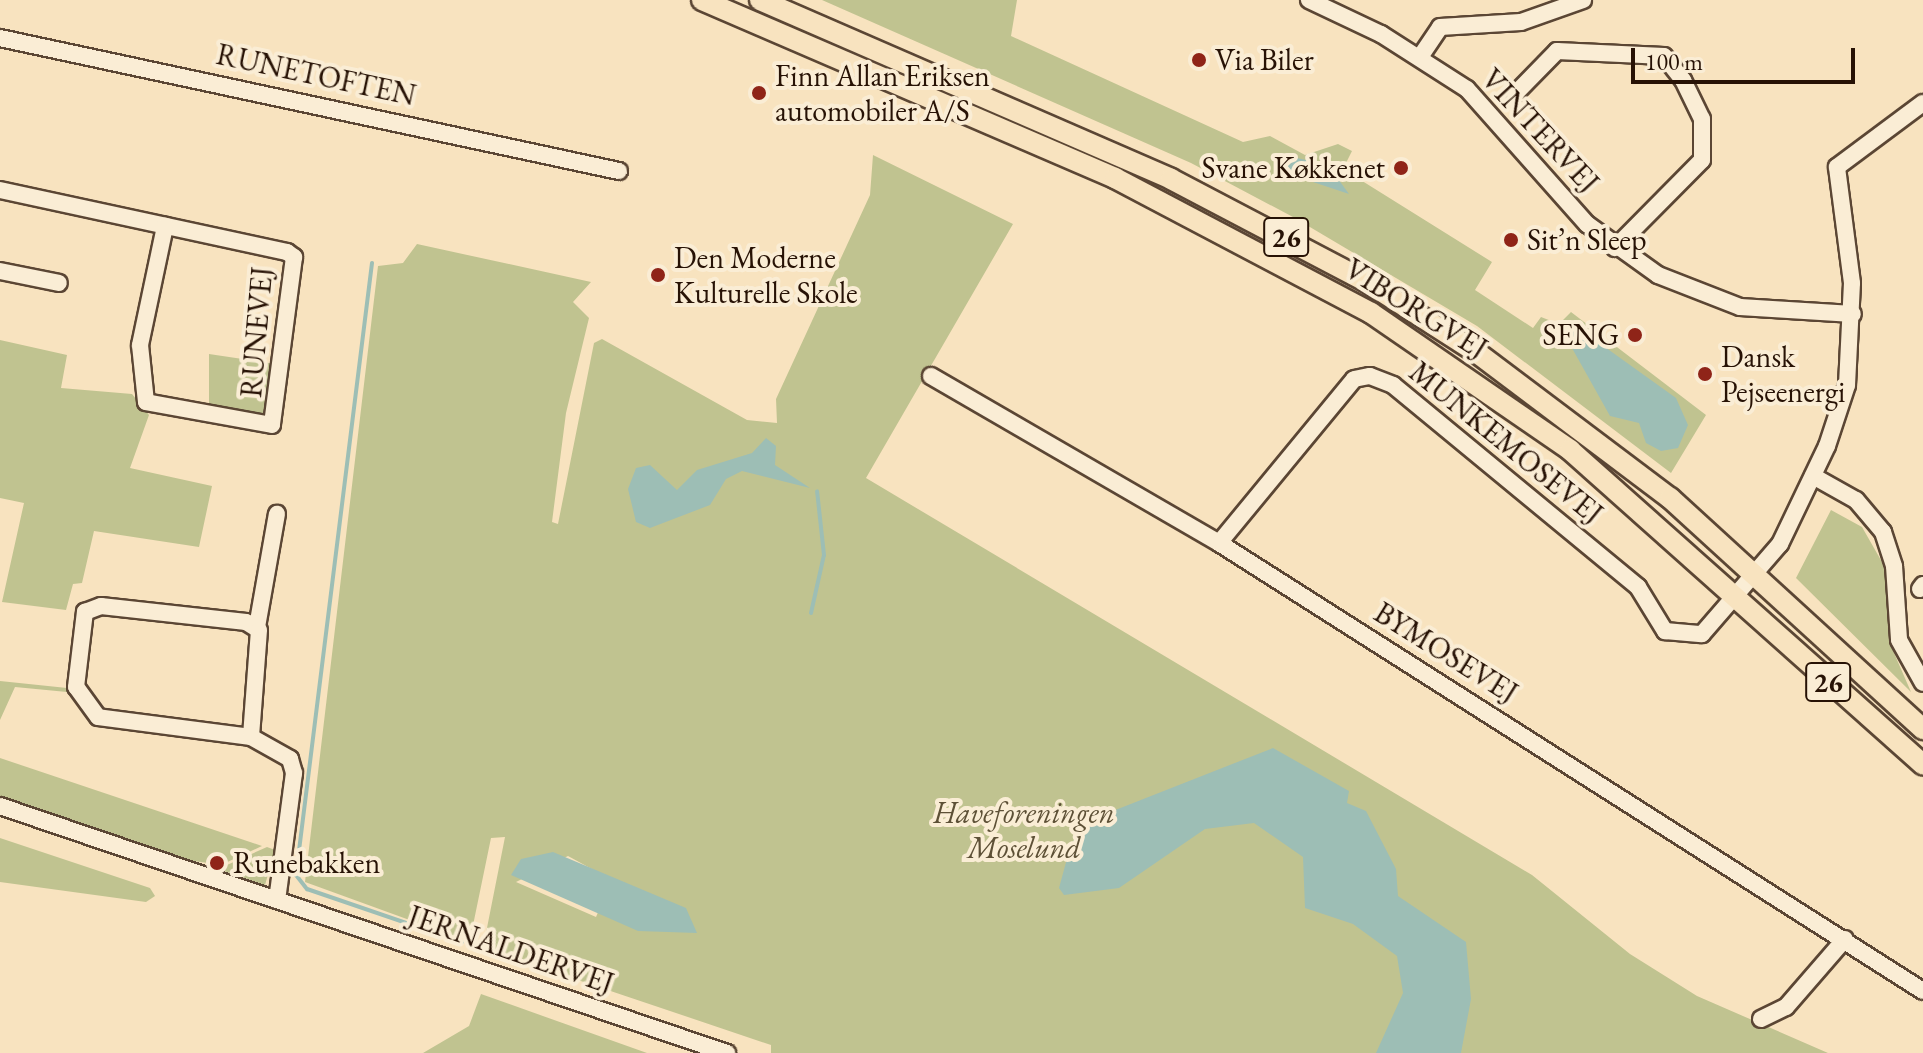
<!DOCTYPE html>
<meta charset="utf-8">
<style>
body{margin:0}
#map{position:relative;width:1923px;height:1053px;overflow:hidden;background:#f8e3bf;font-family:"EB Garamond",serif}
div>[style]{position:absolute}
.green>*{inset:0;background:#c0c390}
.water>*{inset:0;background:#9dbeb5}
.stream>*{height:4px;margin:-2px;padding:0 2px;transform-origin:2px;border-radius:2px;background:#9dbeb5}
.roads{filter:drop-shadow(2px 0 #5b4634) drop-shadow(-2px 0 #5b4634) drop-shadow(0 2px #5b4634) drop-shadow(0 -2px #5b4634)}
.minor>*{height:16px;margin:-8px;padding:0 8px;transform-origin:8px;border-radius:8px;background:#faedd5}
.major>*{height:20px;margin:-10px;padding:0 10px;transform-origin:10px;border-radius:10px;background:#f8e3bf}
.dots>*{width:22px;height:22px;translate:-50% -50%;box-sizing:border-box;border:4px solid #faedd5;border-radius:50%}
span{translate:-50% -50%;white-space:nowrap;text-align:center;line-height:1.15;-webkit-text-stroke:8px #faedd5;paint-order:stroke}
.shield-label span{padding:2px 6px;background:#faedd5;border:2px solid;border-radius:6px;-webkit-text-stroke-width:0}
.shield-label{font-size:28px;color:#271205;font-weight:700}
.poi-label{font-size:30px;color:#271205}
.left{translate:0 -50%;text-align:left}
.right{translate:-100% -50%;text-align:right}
.street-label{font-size:30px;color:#271205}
.park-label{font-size:30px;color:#5d5036;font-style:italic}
.scale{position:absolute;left:1631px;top:48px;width:224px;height:36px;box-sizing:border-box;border:4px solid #271205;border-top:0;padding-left:10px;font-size:24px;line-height:28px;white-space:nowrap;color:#271205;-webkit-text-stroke:6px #faedd5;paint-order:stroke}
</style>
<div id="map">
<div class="green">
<div style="clip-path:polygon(822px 0,1017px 0,1011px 36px,1243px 142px,1270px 136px,1305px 155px,1338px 144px,1352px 151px,1343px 169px,1492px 262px,1475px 290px,1533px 328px,1541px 317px,1559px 324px,1571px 312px,1706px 415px,1671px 473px,1477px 326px,1293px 217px,1191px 163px)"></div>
<div style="clip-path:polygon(evenodd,873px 155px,1013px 224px,866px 478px,1532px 875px,1630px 954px,1697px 996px,1828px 1053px,771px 1053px,771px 1045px,483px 948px,505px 837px,491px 838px,471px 935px,459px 938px,305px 882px,378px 266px,403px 263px,417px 244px,591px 282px,573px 302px,589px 318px,566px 413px,552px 522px,558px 524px,594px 343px,602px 339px,747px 420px,777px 423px,776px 399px,870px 195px,873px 155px,568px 856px,612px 880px,596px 917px,516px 882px,568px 856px)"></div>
<div style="clip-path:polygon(0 340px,67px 355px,61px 388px,132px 394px,149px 415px,130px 468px,212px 486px,199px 547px,94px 531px,82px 583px,73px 584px,66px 610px,2px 602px,24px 503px,0 498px)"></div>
<div style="clip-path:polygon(209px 354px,276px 364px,269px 421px,209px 410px)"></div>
<div style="clip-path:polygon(1831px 510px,1862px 527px,1886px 569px,1891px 646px,1911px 692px,1796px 578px)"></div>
<div style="clip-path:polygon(0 681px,67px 688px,67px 692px,15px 687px,0 720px)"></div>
<div style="clip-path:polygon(0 758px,262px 846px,221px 865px,181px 859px,0 797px)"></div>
<div style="clip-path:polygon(0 838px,150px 888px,155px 896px,146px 902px,0 882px)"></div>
<div style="clip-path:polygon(267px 847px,275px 850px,265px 885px,218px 869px)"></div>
<div style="clip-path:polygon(481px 994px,647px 1053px,423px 1053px,469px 1026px)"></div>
</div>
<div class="water">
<div style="clip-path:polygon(1275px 153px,1328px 165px,1349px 194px,1292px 175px)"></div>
<div style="clip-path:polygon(1570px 322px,1676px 398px,1688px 425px,1678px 448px,1661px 451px,1646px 443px,1639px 423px,1610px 416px,1563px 332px)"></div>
<div style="clip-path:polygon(766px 438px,776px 446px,775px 465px,810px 488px,742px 471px,726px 479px,710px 505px,650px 528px,636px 522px,628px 489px,636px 468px,650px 465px,677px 490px,697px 470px,752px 453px)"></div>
<div style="clip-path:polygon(1273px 748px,1349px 791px,1347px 803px,1366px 811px,1396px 869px,1398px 896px,1466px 942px,1471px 999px,1461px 1053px,1376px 1053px,1403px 993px,1397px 956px,1353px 924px,1305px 908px,1303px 857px,1254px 823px,1205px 829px,1119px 888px,1064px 895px,1059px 888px,1071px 844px,1090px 820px)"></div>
<div style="clip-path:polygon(553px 852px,686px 908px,697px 933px,638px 931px,511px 875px,521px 859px)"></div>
</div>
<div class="stream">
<div style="left:372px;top:263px;width:617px;rotate:97.08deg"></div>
<div style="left:296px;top:875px;width:18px;rotate:52deg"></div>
<div style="left:307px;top:889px;width:164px;rotate:18.9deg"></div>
<div style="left:811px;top:613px;width:59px;rotate:-77.4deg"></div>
<div style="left:824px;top:555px;width:64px;rotate:-96.2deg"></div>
</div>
<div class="roads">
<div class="minor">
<div style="left:1309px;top:0;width:80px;rotate:25.3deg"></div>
<div style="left:1381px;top:34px;width:102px;rotate:32.6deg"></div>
<div style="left:1467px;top:89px;width:181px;rotate:48.4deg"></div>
<div style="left:1587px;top:224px;width:87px;rotate:35.7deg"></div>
<div style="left:1658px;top:275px;width:88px;rotate:21.3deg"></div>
<div style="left:1740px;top:307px;width:113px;rotate:3.5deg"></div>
<div style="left:0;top:38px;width:633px;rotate:12.13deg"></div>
<div style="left:1420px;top:57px;width:36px;rotate:-56deg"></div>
<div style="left:1440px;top:27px;width:81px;rotate:-3.5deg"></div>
<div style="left:1521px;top:22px;width:66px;rotate:-19.5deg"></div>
<div style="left:1515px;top:94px;width:60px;rotate:-45.7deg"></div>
<div style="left:1557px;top:51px;width:107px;rotate:2.7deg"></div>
<div style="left:1664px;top:56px;width:31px;rotate:52deg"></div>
<div style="left:1683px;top:80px;width:43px;rotate:64deg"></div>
<div style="left:1702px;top:119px;width:41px;rotate:90deg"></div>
<div style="left:1702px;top:160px;width:124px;rotate:134.7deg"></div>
<div style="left:0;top:190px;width:294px;rotate:12.2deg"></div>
<div style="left:287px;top:252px;width:9px;rotate:36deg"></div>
<div style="left:294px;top:257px;width:169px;rotate:97.5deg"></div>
<div style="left:272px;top:425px;width:128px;rotate:-169.7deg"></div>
<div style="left:146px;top:402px;width:57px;rotate:-96deg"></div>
<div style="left:140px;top:345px;width:122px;rotate:-78.1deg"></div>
<div style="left:0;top:271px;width:60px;rotate:11.5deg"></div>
<div style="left:931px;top:376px;width:333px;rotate:30.1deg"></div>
<div style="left:1219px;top:543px;width:834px;rotate:32.47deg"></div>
<div style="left:1813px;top:476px;width:49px;rotate:29.2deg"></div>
<div style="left:1856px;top:500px;width:42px;rotate:49.8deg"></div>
<div style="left:1883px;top:532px;width:36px;rotate:72deg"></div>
<div style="left:1894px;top:566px;width:74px;rotate:86.1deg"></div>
<div style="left:1899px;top:640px;width:49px;rotate:60.8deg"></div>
<div style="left:1219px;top:543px;width:212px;rotate:-50.5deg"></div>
<div style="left:1354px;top:379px;width:16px;rotate:-11deg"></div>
<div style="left:1370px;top:376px;width:25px;rotate:21deg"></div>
<div style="left:1393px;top:385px;width:318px;rotate:39.5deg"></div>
<div style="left:1638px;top:587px;width:52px;rotate:58.5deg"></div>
<div style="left:1665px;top:631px;width:37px;rotate:5deg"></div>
<div style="left:1702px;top:634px;width:119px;rotate:-49.1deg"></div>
<div style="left:1780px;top:544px;width:109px;rotate:-64.4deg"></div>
<div style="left:1827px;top:446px;width:64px;rotate:-71.8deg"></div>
<div style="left:1847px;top:385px;width:102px;rotate:-87.2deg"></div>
<div style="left:1852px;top:283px;width:117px;rotate:-97.4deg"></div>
<div style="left:1837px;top:167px;width:107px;rotate:-36.7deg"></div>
<div style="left:1920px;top:589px;width:5px;rotate:-53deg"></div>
<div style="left:257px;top:627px;width:115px;rotate:-80deg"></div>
<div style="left:251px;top:737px;width:154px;rotate:-172.6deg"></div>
<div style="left:98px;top:717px;width:37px;rotate:-126deg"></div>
<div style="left:76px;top:687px;width:76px;rotate:-83.2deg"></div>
<div style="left:85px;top:612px;width:17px;rotate:-21deg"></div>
<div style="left:101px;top:606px;width:146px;rotate:6.3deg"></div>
<div style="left:246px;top:622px;width:15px;rotate:32deg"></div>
<div style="left:259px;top:630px;width:107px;rotate:94.3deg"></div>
<div style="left:251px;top:737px;width:45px;rotate:29.4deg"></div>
<div style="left:290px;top:759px;width:15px;rotate:74deg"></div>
<div style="left:294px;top:773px;width:128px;rotate:97.6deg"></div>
<div style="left:0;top:806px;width:768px;rotate:18.77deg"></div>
<div style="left:1761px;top:1019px;width:28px;rotate:-26deg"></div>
<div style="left:1786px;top:1007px;width:90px;rotate:-49.1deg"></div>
</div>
<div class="major">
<div style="left:702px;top:0;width:450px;rotate:23.3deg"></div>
<div style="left:1115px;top:178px;width:289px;rotate:27.8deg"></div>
<div style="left:1371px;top:313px;width:242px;rotate:34.5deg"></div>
<div style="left:1570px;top:450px;width:473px;rotate:41.7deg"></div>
<div style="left:760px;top:0;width:448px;rotate:23.5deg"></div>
<div style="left:1171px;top:179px;width:221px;rotate:27.7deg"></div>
<div style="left:1367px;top:282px;width:130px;rotate:32.7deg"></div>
<div style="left:1476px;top:352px;width:243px;rotate:37deg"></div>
<div style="left:1670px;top:498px;width:343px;rotate:42.4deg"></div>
</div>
</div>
<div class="dots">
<div style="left:1199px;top:60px;background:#8f2418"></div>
<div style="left:759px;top:93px;background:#8f2418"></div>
<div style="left:1401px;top:168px;background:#8f2418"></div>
<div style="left:1511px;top:240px;background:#8f2418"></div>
<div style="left:658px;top:275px;background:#8f2418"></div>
<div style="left:1635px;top:335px;background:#8f2418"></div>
<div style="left:1705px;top:374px;background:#8f2418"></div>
<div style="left:217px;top:863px;background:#8f2418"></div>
</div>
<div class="shield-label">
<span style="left:1286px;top:237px">26</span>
<span style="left:1828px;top:682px">26</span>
</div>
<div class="poi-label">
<span class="left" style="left:1215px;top:60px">Via Biler</span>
<span class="left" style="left:775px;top:93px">Finn Allan Eriksen<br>automobiler A/S</span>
<span class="right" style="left:1385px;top:168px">Svane Køkkenet</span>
<span class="left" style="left:1527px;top:240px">Sit’n Sleep</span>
<span class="left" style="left:674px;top:275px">Den Moderne<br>Kulturelle Skole</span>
<span class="right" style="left:1619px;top:335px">SENG</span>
<span class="left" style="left:1721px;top:374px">Dansk<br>Pejseenergi</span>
<span class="left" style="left:233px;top:863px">Runebakken</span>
</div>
<div class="street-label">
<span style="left:316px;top:75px;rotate:12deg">RUNETOFTEN</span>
<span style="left:1540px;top:131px;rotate:47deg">VINTERVEJ</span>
<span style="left:1416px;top:309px;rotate:32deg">VIBORGVEJ</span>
<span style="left:257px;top:332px;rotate:-85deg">RUNEVEJ</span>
<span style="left:1506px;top:443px;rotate:39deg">MUNKEMOSEVEJ</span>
<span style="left:1446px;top:653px;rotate:32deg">BYMOSEVEJ</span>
<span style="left:511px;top:950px;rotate:19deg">JERNALDERVEJ</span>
</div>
<div class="park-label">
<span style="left:1024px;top:830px">Haveforeningen<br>Moselund</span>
</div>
<div class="scale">100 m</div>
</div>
